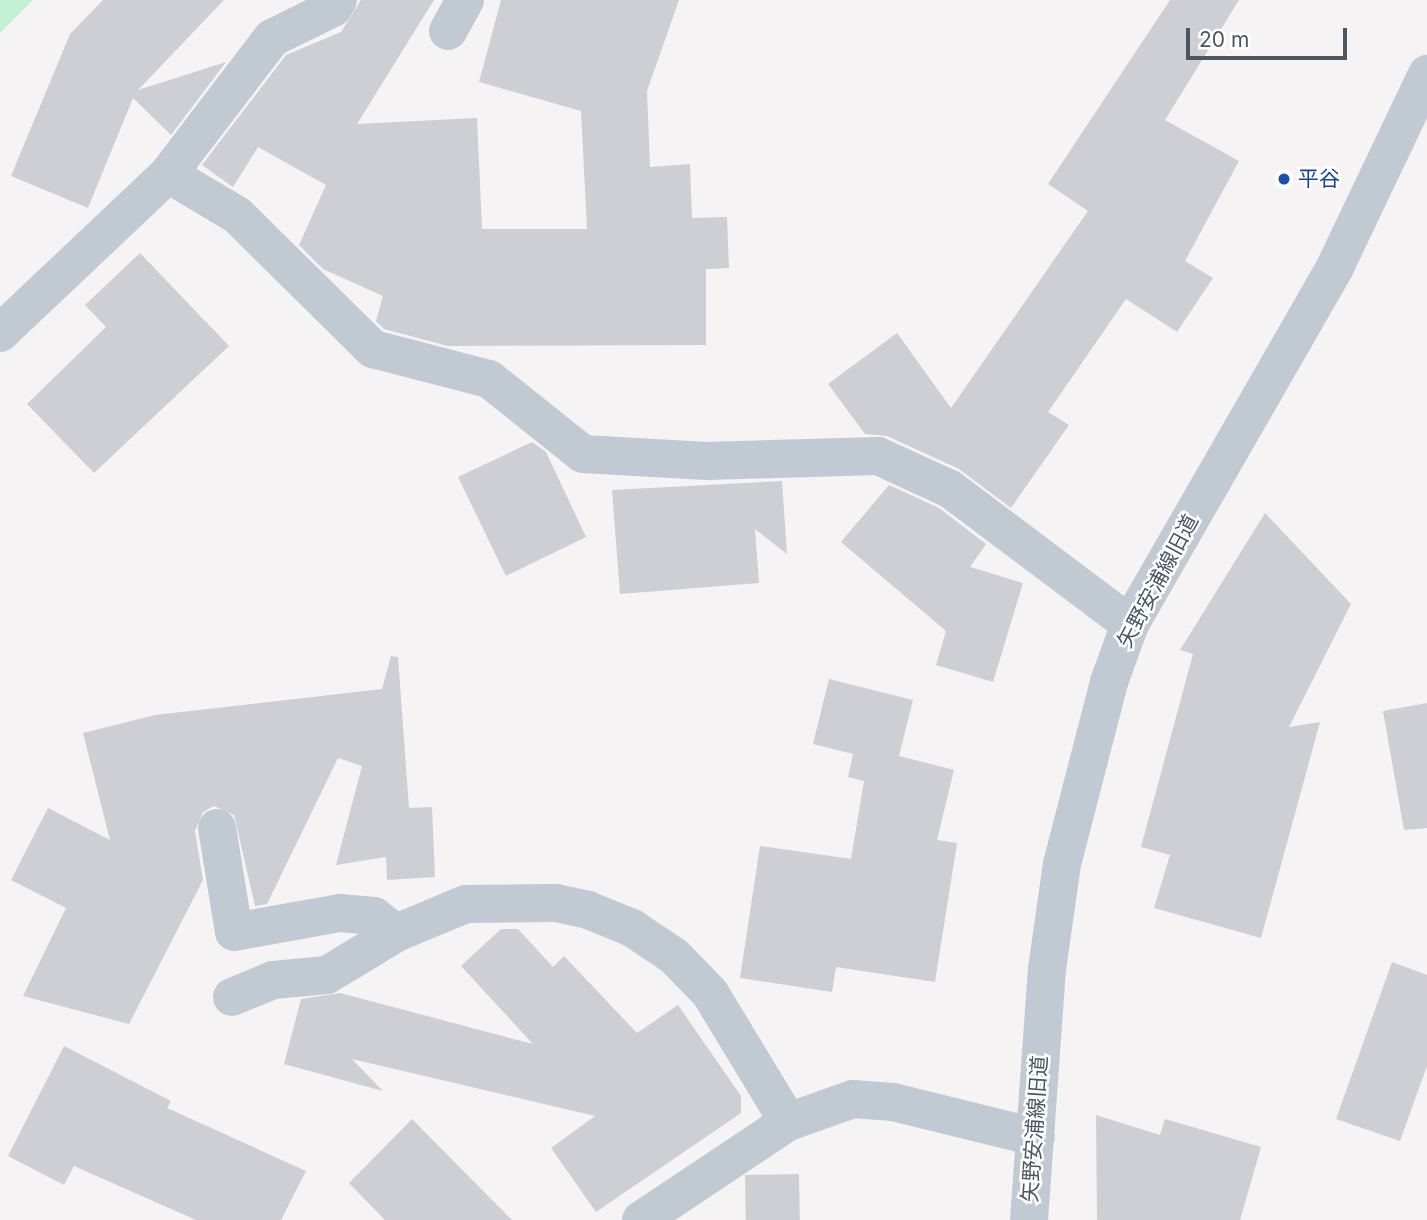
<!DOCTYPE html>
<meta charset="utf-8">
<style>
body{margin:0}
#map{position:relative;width:1427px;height:1220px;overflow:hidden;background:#f5f3f3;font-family:Inter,"Noto Sans JP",sans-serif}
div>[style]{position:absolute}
.green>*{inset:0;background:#c3f1d5}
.building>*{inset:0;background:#cdcfd5;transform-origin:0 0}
.minor>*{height:38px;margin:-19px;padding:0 19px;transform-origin:19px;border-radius:19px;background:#c1cad2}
.dots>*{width:19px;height:19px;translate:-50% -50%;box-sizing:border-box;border:4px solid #fff;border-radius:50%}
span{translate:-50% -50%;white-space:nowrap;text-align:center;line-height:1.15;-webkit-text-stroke:5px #fff;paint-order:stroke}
.transit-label{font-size:21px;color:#164399}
.left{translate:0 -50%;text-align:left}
.street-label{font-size:21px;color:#4a5661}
.scale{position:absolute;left:1186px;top:28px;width:161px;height:32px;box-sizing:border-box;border:4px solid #4a5661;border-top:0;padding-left:9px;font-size:21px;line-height:24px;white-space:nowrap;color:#4a5661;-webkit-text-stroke:5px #fff;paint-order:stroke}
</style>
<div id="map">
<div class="green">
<div style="clip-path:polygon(0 0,33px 0,0 33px)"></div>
</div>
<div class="building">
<div style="clip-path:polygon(103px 0,224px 0,138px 90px,226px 62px,171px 135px,133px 98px,88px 208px,11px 176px,70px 34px)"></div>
<div style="clip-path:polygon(361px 0,434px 0,357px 124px,477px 118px,482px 229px,587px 229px,581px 111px,479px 82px,501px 0,679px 0,647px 91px,650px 167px,690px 164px,692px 218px,727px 217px,729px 268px,706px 269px,706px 345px,448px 346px,384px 329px,376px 321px,383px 296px,323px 269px,299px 245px,326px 185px,258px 147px,233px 187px,202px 165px,286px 55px,341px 32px)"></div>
<div style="clip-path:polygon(1170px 0,1239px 0,1165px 120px,1239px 161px,1185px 261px,1213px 278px,1177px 332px,1126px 299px,1048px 412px,1069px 425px,1011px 508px,959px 469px,887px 436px,865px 434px,828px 384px,897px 333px,951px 408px,1088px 211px,1048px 184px)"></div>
<div style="clip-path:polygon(140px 253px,229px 346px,94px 473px,27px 404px,106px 327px,85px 305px)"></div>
<div style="clip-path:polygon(532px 442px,546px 452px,586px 537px,506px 576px,458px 477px)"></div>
<div style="clip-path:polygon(782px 481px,787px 554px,755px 529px,759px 583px,620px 594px,612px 490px)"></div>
<div style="clip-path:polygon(889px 485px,939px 508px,986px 544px,970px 567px,1023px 583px,993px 682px,936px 665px,946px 631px,841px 542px)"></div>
<div style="clip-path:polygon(1265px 513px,1351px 604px,1289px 727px,1320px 722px,1261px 938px,1154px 908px,1170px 855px,1141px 847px,1193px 654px,1180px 650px)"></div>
<div style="clip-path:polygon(391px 656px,398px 657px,409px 808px,432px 807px,435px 877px,387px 880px,386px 857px,336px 865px,362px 766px,338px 758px,267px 904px,255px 906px,234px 815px,214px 806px,203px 812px,195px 831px,203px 880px,129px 1024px,23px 996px,66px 908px,11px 880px,48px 808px,110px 840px,83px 733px,155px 715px,382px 689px)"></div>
<div style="clip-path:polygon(829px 679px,913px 700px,899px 756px,954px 770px,937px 840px,957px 843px,935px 982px,836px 967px,832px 992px,740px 978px,760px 846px,851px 859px,864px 781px,848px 777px,853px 754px,813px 744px)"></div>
<div style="clip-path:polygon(1427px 703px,1427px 828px,1404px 830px,1383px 711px)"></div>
<div style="clip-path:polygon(501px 929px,518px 929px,553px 967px,564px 956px,637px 1033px,678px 1005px,741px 1096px,741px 1113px,596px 1212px,551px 1148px,595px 1116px,352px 1059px,383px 1091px,284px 1064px,301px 999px,340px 993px,533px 1044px,461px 966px)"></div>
<div style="clip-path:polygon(1392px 962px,1427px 975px,1427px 1066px,1400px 1141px,1336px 1119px)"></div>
<div style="clip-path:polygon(64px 1046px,171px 1101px,167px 1108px,306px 1171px,281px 1220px,196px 1220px,74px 1166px,64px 1185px,8px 1156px)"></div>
<div style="clip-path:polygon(1096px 1115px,1160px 1135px,1165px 1119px,1261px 1147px,1240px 1220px,1097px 1220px)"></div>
<div style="clip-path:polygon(412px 1119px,512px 1220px,385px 1220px,349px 1183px)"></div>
<div style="left:799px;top:1174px;width:46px;height:54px;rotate:89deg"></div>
</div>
<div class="minor">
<div style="left:448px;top:31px;width:35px;rotate:-61deg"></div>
<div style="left:168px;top:174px;width:171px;rotate:-52.6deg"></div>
<div style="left:272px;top:38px;width:68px;rotate:-26.2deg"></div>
<div style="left:333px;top:8px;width:9px;rotate:-58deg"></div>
<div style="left:0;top:333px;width:231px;rotate:-43.4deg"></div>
<div style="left:168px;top:174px;width:80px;rotate:30.7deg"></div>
<div style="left:237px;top:215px;width:191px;rotate:44.6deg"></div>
<div style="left:373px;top:349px;width:120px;rotate:14.5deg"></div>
<div style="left:489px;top:379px;width:120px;rotate:38.6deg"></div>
<div style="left:583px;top:454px;width:124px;rotate:3.2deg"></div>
<div style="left:707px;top:461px;width:171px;rotate:-1.7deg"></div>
<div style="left:878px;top:456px;width:79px;rotate:24.6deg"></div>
<div style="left:950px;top:489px;width:225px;rotate:36.9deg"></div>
<div style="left:217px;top:828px;width:105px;rotate:80.7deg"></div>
<div style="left:234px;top:932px;width:108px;rotate:-10.2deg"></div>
<div style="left:340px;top:913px;width:34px;rotate:5deg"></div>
<div style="left:374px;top:916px;width:28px;rotate:38deg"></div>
<div style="left:232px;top:997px;width:44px;rotate:-22.5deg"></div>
<div style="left:273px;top:980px;width:54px;rotate:-5.3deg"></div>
<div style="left:327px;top:975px;width:81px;rotate:-31.3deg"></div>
<div style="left:396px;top:933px;width:76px;rotate:-22.5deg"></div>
<div style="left:466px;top:904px;width:90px;rotate:-0.6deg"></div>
<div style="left:556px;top:903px;width:33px;rotate:12deg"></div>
<div style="left:588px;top:910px;width:48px;rotate:22.2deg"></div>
<div style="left:632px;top:928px;width:50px;rotate:33.7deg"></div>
<div style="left:674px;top:956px;width:52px;rotate:45.8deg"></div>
<div style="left:710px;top:993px;width:151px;rotate:58.8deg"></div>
<div style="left:641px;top:1220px;width:177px;rotate:-33.7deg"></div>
<div style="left:788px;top:1122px;width:69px;rotate:-19.5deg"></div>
<div style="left:853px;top:1099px;width:40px;rotate:4.3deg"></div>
<div style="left:893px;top:1102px;width:147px;rotate:13.8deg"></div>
<div style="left:1029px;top:1220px;width:252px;rotate:-85.9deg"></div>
<div style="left:1047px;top:969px;width:106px;rotate:-81.9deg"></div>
<div style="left:1062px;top:864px;width:188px;rotate:-75.5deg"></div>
<div style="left:1109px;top:682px;width:62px;rotate:-70.1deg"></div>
<div style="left:1130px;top:624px;width:412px;rotate:-60.1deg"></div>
<div style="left:1335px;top:267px;width:214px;rotate:-64.5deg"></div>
</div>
<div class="dots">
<div style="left:1284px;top:179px;background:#1a4fb4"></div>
</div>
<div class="transit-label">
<span class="left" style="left:1298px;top:179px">平谷</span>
</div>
<div class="street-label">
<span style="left:1158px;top:581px;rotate:-62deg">矢野安浦線旧道</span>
<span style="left:1035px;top:1129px;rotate:-86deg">矢野安浦線旧道</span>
</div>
<div class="scale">20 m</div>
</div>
